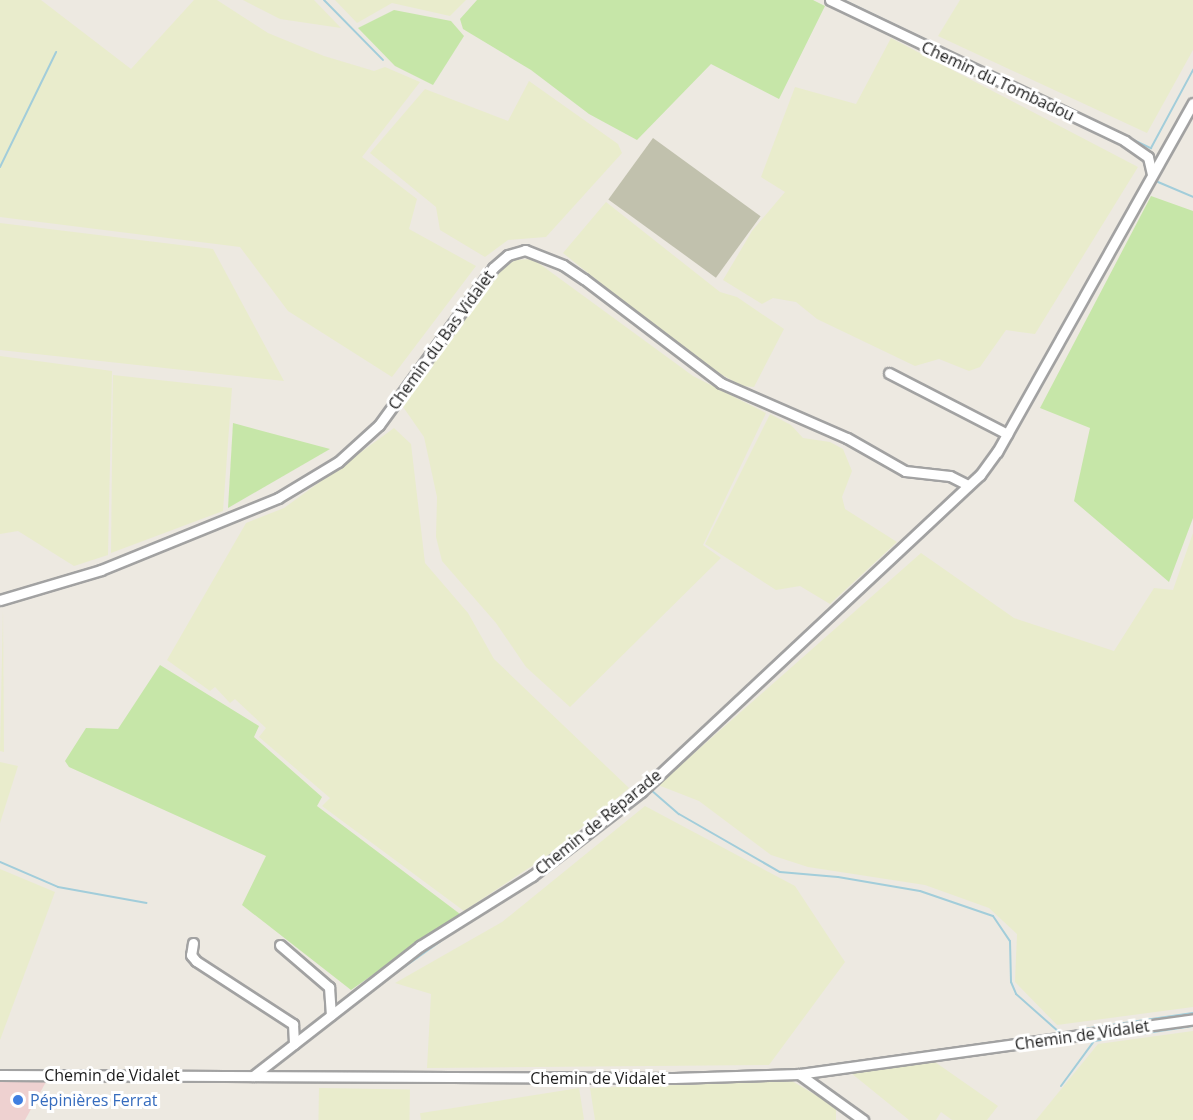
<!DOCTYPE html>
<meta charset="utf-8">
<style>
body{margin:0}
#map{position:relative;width:1193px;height:1120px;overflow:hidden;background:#ede9e1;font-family:"Open Sans",sans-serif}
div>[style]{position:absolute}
.commercial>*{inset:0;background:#eed1d0}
.construction>*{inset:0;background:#c1c1ad;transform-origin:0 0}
.farmland>*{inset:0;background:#e9eccc;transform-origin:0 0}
.grass>*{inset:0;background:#c6e6a8}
.stream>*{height:2px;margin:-1px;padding:0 1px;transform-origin:1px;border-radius:1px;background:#a2cdda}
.roads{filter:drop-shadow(2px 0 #a2a2a2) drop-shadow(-2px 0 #a2a2a2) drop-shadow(0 2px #a2a2a2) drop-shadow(0 -2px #a2a2a2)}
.minor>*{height:9px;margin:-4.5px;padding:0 4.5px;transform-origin:4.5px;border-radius:4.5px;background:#fff}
.dots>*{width:16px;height:16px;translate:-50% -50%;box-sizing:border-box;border:3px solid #fff;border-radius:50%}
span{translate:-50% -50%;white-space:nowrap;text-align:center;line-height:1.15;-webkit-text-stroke:6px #fff;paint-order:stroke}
.street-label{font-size:16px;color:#1b1b1b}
.shop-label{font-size:16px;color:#366cbe}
.left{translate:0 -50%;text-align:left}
</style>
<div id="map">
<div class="commercial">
<div style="clip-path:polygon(0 1080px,47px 1080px,25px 1120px,0 1120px)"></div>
</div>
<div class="construction">
<div style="left:653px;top:138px;width:133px;height:76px;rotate:36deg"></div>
</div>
<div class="farmland">
<div style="clip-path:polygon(0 0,41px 0,131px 69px,194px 0,217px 0,268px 33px,324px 56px,374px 71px,385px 67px,420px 82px,362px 157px,417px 199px,409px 229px,476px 266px,392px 377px,288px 311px,240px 247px,0 217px)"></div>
<div style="clip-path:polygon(243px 0,314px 0,341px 28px,280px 19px)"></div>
<div style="clip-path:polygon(335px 0,466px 0,450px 16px,392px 3px,357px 23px)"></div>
<div style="clip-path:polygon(960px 0,1193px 0,1193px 50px,1147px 133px,938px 36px)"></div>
<div style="clip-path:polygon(891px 38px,1138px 167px,1035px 334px,1006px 330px,980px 367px,969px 371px,939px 359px,915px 366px,817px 319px,796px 302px,773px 298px,762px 304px,723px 280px,752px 231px,785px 192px,761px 177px,795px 87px,856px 104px)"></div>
<div style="clip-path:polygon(529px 81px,618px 144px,622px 153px,546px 237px,508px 240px,485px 257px,440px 230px,436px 207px,370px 153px,425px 89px,508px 121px)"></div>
<div style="clip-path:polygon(606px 202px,720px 292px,737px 297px,784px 329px,754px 387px,742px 386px,699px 362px,563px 253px)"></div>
<div style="clip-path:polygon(0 223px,213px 249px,284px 381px,0 350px)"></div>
<div style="clip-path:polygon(533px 259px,693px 376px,766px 413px,703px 545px,721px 558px,570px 707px,526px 667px,496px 623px,442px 561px,436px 537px,437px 497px,424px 437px,401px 404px,499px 271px,515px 260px)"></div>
<div style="clip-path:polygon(0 356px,112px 371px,108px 555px,74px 566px,18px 531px,0 534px)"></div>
<div style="clip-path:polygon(113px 375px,232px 388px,223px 511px,111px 553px)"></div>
<div style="clip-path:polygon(770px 414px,791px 425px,803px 438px,830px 442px,843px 449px,852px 471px,842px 497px,845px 509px,897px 542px,830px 604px,800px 586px,776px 590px,705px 544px)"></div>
<div style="clip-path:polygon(394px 428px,411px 444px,425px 563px,468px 613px,494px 659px,629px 788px,550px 854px,464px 911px,322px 806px,330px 798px,259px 737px,266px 728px,235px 699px,230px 703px,215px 687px,210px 691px,167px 660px,246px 523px,284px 508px)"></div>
<div style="clip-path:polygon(1193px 533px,1193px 1007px,1057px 1025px,1015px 982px,1017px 934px,989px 908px,925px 885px,808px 867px,771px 855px,699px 801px,658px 785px,921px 553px,1014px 618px,1114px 651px,1154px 588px,1173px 590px)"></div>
<div style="clip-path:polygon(3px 610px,4px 752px,0 751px)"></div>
<div style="clip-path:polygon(0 762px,18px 766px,0 823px)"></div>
<div style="clip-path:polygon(645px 806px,795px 886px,845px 962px,769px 1065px,427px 1068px,431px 994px,395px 983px,502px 922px)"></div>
<div style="clip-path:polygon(0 869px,55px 892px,0 1040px)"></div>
<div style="clip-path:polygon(1193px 1031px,1193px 1120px,1036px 1120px,1098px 1044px)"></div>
<div style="clip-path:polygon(935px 1062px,998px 1106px,987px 1120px,952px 1120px,941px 1112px,936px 1120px,909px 1120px,851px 1073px)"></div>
<div style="clip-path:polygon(792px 1081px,836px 1107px,836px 1120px,595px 1120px,590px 1088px)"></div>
<div style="left:319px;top:1088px;width:91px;height:32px;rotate:1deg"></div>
<div style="left:579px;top:1088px;width:32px;height:161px;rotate:81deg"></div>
</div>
<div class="grass">
<div style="clip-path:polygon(477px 0,813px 0,825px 6px,779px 99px,711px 64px,637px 140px,589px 114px,531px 70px,463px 29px,460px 19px)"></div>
<div style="clip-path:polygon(394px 10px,451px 21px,464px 36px,433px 85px,395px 66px,358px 28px)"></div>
<div style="clip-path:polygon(1151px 196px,1193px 211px,1193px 518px,1169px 582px,1074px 501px,1090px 428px,1040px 408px)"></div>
<div style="clip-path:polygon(233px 423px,330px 449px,228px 508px)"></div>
<div style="clip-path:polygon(160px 665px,259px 726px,254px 737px,322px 797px,317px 806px,460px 914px,351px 990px,242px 905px,266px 856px,69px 767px,65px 761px,86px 728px,118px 729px)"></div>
</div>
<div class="stream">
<div style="left:324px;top:0;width:84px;rotate:45.5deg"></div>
<div style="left:843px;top:0;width:342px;rotate:25.7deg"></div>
<div style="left:1151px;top:148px;width:89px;rotate:-61.7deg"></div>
<div style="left:0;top:167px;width:128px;rotate:-64deg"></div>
<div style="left:1158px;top:182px;width:38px;rotate:23deg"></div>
<div style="left:831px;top:621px;width:247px;rotate:136.8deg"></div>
<div style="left:651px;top:790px;width:37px;rotate:41deg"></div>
<div style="left:679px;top:814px;width:116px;rotate:29.9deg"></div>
<div style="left:780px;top:872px;width:58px;rotate:4.9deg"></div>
<div style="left:838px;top:877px;width:83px;rotate:9.7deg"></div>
<div style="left:920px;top:891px;width:77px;rotate:18.9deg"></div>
<div style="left:993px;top:916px;width:30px;rotate:56deg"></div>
<div style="left:1010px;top:941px;width:41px;rotate:88.6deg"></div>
<div style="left:1011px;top:982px;width:13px;rotate:67deg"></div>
<div style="left:1016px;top:994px;width:57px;rotate:41.5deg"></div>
<div style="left:0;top:862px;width:63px;rotate:23.3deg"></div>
<div style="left:58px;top:887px;width:90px;rotate:10.2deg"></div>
<div style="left:491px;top:907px;width:63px;rotate:-31.4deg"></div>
<div style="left:545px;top:874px;width:94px;rotate:-38.9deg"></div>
<div style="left:366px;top:994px;width:135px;rotate:-35.3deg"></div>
<div style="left:1083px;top:1029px;width:111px;rotate:-8.3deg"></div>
<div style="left:1061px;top:1086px;width:56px;rotate:-53.7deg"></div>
<div style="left:1094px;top:1041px;width:100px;rotate:-8.6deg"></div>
</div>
<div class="roads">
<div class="minor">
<div style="left:830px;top:0;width:327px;rotate:25.5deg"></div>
<div style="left:1125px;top:141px;width:28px;rotate:35deg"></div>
<div style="left:1148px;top:157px;width:18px;rotate:77deg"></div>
<div style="left:889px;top:373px;width:133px;rotate:27.3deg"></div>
<div style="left:0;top:600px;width:105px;rotate:-16.5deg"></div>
<div style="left:101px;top:570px;width:191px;rotate:-22.1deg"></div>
<div style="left:278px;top:498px;width:70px;rotate:-31deg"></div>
<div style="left:338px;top:462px;width:55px;rotate:-42.1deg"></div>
<div style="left:379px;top:425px;width:194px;rotate:-54deg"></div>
<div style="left:493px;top:268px;width:20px;rotate:-41deg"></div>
<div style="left:508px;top:255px;width:18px;rotate:-16deg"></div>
<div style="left:525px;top:250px;width:41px;rotate:21.5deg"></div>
<div style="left:563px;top:265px;width:25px;rotate:34deg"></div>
<div style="left:584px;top:279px;width:172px;rotate:37.2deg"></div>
<div style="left:721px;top:383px;width:137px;rotate:23.6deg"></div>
<div style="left:847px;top:438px;width:67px;rotate:29.6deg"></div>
<div style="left:905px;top:471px;width:45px;rotate:6.3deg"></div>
<div style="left:950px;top:476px;width:20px;rotate:27deg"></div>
<div style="left:193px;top:943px;width:12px;rotate:99deg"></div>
<div style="left:191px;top:955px;width:8px;rotate:50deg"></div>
<div style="left:196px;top:961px;width:116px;rotate:33deg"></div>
<div style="left:293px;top:1024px;width:20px;rotate:87deg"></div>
<div style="left:280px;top:945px;width:65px;rotate:40.6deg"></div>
<div style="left:329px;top:987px;width:28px;rotate:86deg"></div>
<div style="left:799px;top:1074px;width:79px;rotate:35.7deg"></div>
<div style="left:0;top:1075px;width:674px;rotate:0.26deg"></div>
<div style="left:674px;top:1078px;width:125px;rotate:-1.8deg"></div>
<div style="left:799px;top:1074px;width:398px;rotate:-7.9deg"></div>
<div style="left:253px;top:1076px;width:212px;rotate:-37.9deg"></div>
<div style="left:420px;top:946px;width:132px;rotate:-32deg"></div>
<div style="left:532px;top:876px;width:138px;rotate:-37.6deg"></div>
<div style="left:641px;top:792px;width:464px;rotate:-43.1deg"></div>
<div style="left:980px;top:475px;width:29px;rotate:-54deg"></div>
<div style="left:997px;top:452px;width:400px;rotate:-60.7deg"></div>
</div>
</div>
<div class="dots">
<div style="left:18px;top:1100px;background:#3f7fe0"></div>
</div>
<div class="street-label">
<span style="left:998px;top:81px;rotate:25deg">Chemin du Tombadou</span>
<span style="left:441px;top:340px;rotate:-54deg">Chemin du Bas Vidalet</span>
<span style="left:598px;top:822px;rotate:-39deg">Chemin de Réparade</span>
<span style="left:1082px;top:1035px;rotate:-8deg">Chemin de Vidalet</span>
<span style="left:112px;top:1075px">Chemin de Vidalet</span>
<span style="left:598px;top:1078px">Chemin de Vidalet</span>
</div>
<div class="shop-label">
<span class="left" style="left:30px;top:1100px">Pépinières Ferrat</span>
</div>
</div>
